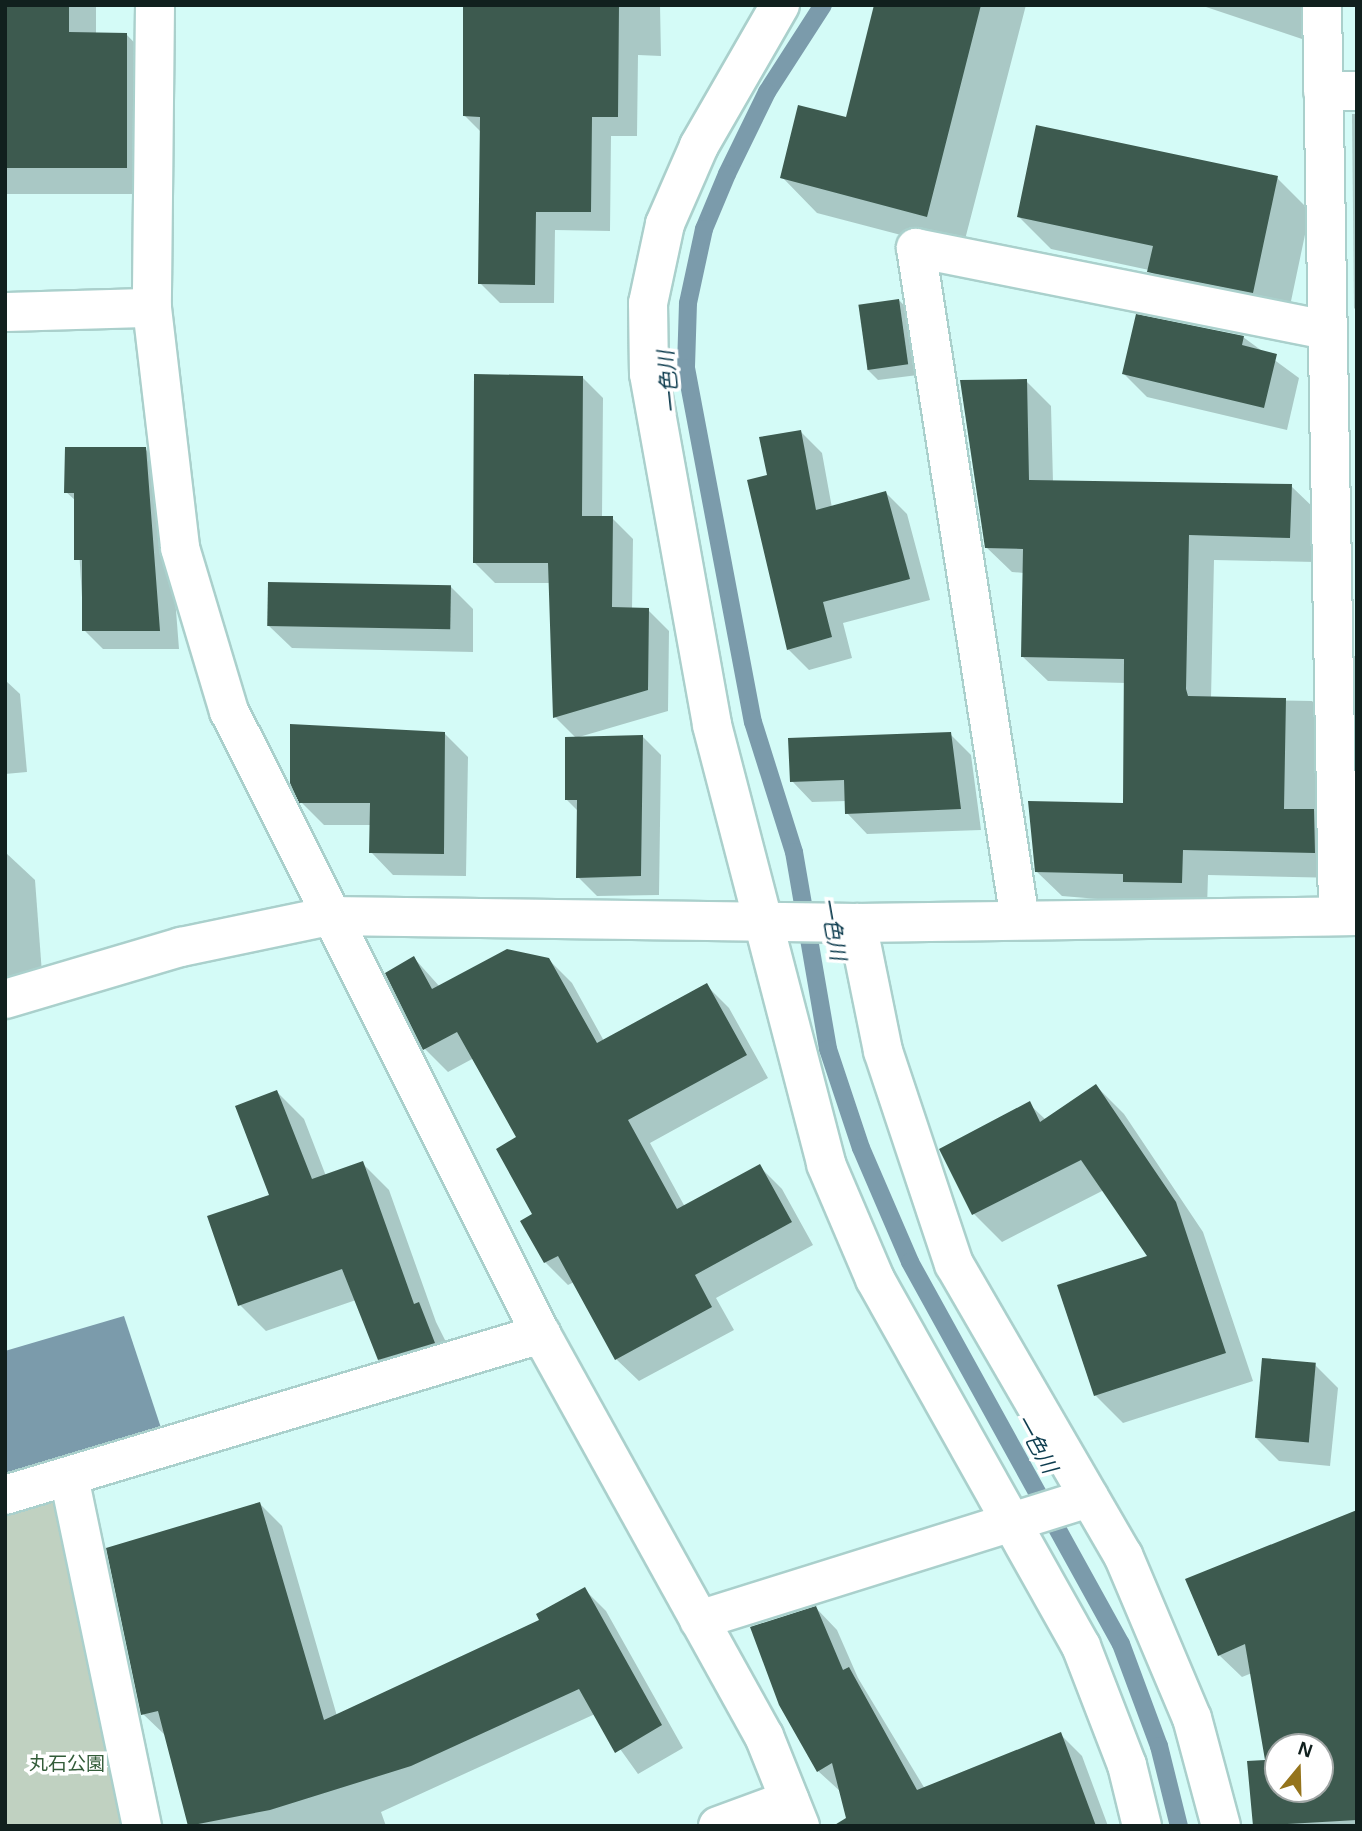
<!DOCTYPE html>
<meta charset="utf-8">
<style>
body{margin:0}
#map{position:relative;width:1362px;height:1831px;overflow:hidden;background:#d4fbf7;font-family:Helvetica,"Noto Sans JP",sans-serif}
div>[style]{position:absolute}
.green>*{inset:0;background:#c0d1c1}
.water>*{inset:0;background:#7b9bab}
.shadow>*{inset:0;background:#0003}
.stream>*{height:18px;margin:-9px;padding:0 9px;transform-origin:9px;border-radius:9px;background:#7b9bab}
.building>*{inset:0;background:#3d5a4f;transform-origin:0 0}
.roads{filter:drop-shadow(2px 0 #aad0cc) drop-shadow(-2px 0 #aad0cc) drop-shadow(0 2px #aad0cc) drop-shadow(0 -2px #aad0cc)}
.minor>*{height:38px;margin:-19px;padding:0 19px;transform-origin:19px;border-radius:19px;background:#fff}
span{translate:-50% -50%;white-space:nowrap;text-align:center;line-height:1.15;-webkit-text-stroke:7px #fff;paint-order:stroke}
.park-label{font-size:19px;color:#335c39}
.water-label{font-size:21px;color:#0d3c4e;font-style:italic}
.frame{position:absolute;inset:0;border:7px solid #11201e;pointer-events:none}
.north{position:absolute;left:1264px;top:1733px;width:70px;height:70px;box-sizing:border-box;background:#fff;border:2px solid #a0a6a5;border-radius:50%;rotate:19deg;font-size:19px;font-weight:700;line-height:28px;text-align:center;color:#11201e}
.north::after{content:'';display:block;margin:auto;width:24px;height:32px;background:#95741c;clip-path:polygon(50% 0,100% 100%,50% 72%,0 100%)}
</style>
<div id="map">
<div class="green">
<div style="clip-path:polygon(69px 1477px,142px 1826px,5px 1826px,5px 1495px)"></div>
</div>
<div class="water">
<div style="clip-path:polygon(124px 1316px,167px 1446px,5px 1494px,5px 1351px)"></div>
</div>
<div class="shadow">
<div style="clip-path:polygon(5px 5px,96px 5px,96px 34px,126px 34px,153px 62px,153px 194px,5px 194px)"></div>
<div style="clip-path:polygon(464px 5px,660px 5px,661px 56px,638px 55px,637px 136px,611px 136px,610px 231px,555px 230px,554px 303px,500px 303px,480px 283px,482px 133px,465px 116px)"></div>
<div style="clip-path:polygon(875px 5px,1026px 5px,962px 251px,817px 213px,782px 177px,847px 119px)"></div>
<div style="clip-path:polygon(1200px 5px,1324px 5px,1311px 42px)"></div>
<div style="clip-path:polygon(1352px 114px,1357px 114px,1357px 311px,1354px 308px)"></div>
<div style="clip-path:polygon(1277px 178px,1310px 211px,1286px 325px,1181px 304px,1149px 270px,1051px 249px,1018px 216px)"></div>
<div style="clip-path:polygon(899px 300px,910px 312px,918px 375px,878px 380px,867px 369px)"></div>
<div style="clip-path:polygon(1243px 337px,1299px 378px,1287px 430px,1147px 397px,1124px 374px)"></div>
<div style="clip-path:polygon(582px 377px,603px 398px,602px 518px,612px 518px,633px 539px,632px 610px,648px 610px,669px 631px,668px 711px,579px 737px,642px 736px,661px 755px,659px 895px,597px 896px,578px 877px,578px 811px,566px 799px,576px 738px,555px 717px,550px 583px,495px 583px,474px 562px)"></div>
<div style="clip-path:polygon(1026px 381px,1051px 406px,1053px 482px,1291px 486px,1317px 511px,1315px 562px,1214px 560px,1211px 699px,1312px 701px,1337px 726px,1340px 878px,1208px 875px,1207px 908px,1062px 896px,1036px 871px,1124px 805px,1126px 683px,1048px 681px,1022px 656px,1024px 573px,1012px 572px,986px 547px)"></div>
<div style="clip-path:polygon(801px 432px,822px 453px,832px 508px,886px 493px,907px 514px,930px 600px,843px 623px,852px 658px,809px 670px,788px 649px,769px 477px)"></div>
<div style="clip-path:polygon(145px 449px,165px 468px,179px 649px,103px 649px,84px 630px,76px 501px,66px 492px)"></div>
<div style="clip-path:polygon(1355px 519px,1357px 519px,1357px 638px)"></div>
<div style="clip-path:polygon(450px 586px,473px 609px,473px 652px,292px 648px,269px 626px)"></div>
<div style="clip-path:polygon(5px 680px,20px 694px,27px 772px,5px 774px)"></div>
<div style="clip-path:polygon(445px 734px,468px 757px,466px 876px,393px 875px,371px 852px,371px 825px,324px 825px,301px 802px)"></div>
<div style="clip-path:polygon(950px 734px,971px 755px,981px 830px,867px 834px,847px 813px,846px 801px,812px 802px,792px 781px)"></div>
<div style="clip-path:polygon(5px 852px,35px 880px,44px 1000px,5px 1003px)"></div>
<div style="clip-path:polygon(414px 958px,440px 987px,549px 960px,572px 983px,604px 1041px,707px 986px,729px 1008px,768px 1078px,650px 1143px,685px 1207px,759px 1166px,782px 1189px,813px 1245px,716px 1298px,734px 1330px,639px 1381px,616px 1359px,574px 1282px,568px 1285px,545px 1262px,519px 1138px,474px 1058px,448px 1072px,425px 1049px,387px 973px)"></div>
<div style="clip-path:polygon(1096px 1086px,1124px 1114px,1203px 1232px,1253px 1381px,1123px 1423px,1095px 1395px,1149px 1257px,1104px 1190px,1002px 1242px,974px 1214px,941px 1149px,1029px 1104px,1046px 1120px)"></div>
<div style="clip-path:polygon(277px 1092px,304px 1119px,326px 1176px,362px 1163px,389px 1190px,436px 1322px,460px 1370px,406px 1386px,379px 1359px,356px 1300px,266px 1331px,240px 1305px,271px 1196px)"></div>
<div style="clip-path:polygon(1315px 1365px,1338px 1388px,1330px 1466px,1279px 1461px,1256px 1438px)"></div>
<div style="clip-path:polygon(260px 1504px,282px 1526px,337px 1716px,542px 1621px,584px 1589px,606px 1611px,683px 1748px,638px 1774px,595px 1714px,381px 1812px,386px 1826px,190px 1826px,166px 1736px,143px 1714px)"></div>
<div style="clip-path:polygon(evenodd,1357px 1512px,1357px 1826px,1255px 1826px,1267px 1761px,1252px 1673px,1242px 1677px,1219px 1655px,1357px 1512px,1278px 1747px,1320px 1747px,1320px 1789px,1278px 1789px,1278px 1747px)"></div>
<div style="clip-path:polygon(816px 1608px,837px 1630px,858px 1678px,925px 1789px,1060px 1734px,1082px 1756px,1108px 1826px,849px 1826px,841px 1792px,818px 1771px)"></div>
</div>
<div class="stream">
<div style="left:823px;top:5px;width:103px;rotate:122.8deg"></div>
<div style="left:767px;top:92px;width:91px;rotate:116deg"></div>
<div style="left:727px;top:174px;width:60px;rotate:112.7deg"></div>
<div style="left:704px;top:229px;width:76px;rotate:102.2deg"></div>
<div style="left:688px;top:303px;width:65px;rotate:91.8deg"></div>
<div style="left:686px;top:368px;width:360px;rotate:79.3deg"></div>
<div style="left:753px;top:722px;width:136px;rotate:72.5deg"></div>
<div style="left:794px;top:852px;width:200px;rotate:80.2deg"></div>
<div style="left:828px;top:1049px;width:104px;rotate:71.6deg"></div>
<div style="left:861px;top:1148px;width:124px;rotate:66.7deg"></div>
<div style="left:910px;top:1262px;width:436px;rotate:61.1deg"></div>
<div style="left:1121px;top:1644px;width:109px;rotate:69.6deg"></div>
<div style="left:1159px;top:1746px;width:82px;rotate:76deg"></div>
</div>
<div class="building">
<div style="clip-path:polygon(5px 5px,69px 5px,69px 32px,127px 33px,127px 168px,5px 168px)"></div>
<div style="clip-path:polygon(463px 5px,619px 5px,618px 117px,592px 117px,591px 212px,536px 212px,535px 285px,478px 284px,480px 117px,463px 116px)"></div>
<div style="clip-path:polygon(874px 5px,981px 5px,927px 217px,780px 178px,798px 105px,846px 117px)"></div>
<div style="clip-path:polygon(1036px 125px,1278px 176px,1253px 293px,1147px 272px,1153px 246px,1017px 217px)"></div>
<div style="left:899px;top:299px;width:66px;height:41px;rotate:82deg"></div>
<div style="clip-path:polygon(1136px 314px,1244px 336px,1242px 345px,1277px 354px,1264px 408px,1122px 374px)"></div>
<div style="clip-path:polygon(474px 374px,583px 376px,582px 516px,613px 516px,612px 607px,649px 608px,648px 690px,553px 718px,548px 563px,473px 563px)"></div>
<div style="clip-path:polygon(1027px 379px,1029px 480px,1292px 484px,1290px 538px,1189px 535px,1186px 689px,1188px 696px,1286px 698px,1284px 809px,1314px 809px,1315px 853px,1183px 850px,1182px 883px,1123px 882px,1123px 874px,1035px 872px,1028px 801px,1123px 803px,1124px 659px,1021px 657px,1023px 549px,985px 548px,960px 380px)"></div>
<div style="clip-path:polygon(801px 430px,816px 510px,886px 491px,910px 579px,823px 602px,832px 637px,787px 650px,747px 480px,767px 475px,759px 437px)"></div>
<div style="clip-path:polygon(65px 447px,146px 447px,160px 631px,82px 631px,82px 560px,74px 560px,74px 493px,64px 493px)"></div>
<div style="left:268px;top:582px;width:183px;height:44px;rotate:1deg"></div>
<div style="clip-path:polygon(290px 724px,445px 732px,444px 854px,369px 853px,370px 803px,299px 803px,290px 783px)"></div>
<div style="clip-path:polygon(951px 732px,961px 809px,845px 814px,844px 780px,790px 782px,788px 738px)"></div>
<div style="clip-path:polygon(643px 735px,641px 876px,576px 878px,577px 800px,565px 800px,565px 737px)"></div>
<div style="clip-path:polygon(507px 949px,549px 958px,597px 1043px,707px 983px,747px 1055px,628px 1120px,677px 1209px,760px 1164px,792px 1222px,695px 1275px,712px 1307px,615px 1360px,558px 1256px,544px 1263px,520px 1221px,532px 1214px,496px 1149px,516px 1137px,457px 1032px,423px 1050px,385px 973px,414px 956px,432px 989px)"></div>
<div style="clip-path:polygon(1096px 1084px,1176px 1202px,1226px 1353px,1094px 1396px,1057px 1285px,1147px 1256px,1081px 1160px,972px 1215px,939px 1149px,1030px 1101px,1040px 1122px)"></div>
<div style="clip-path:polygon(277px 1090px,312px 1179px,363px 1161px,414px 1304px,419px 1302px,435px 1343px,378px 1360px,342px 1269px,238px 1306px,207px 1216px,269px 1195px,235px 1106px)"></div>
<div style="left:1262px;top:1358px;width:54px;height:80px;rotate:5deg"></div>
<div style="clip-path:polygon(260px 1502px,324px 1720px,539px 1620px,536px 1614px,585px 1587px,662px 1725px,615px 1753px,579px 1689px,411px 1766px,270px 1810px,188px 1826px,158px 1711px,141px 1715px,106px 1548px)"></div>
<div style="clip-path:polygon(evenodd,1357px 1510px,1357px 1820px,1253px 1826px,1247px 1761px,1265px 1760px,1245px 1644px,1218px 1656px,1185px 1579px,1357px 1510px,1278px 1747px,1320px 1747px,1320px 1789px,1278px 1789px,1278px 1747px)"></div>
<div style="clip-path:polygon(816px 1606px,843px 1670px,849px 1667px,917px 1790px,1061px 1732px,1096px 1826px,833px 1826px,846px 1818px,832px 1763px,817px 1772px,779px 1705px,750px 1627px)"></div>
</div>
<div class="roads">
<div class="minor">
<div style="left:155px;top:5px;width:303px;rotate:90.6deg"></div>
<div style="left:152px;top:308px;width:242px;rotate:83.3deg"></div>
<div style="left:180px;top:548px;width:170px;rotate:73.3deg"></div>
<div style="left:229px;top:711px;width:697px;rotate:63.4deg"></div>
<div style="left:541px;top:1334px;width:460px;rotate:61deg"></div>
<div style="left:764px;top:1736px;width:97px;rotate:68.2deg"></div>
<div style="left:780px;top:5px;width:163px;rotate:119.9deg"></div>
<div style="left:699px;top:146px;width:85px;rotate:113.6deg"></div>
<div style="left:665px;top:224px;width:81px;rotate:102.1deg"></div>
<div style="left:648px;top:303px;width:71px;rotate:89.2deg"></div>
<div style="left:649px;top:374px;width:357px;rotate:79.8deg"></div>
<div style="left:712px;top:725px;width:454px;rotate:75.4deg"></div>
<div style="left:826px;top:1164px;width:125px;rotate:66.9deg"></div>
<div style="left:875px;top:1279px;width:421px;rotate:60.7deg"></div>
<div style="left:1081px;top:1646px;width:128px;rotate:68.9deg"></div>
<div style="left:1127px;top:1765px;width:63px;rotate:76.2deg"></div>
<div style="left:1322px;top:5px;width:911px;rotate:88.99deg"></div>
<div style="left:1323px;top:91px;width:34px"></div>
<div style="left:5px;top:312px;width:147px;rotate:-1.6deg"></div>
<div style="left:1020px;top:920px;width:680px;rotate:-98.8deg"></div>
<div style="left:916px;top:248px;width:419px;rotate:11.3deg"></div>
<div style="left:857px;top:923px;width:131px;rotate:78.5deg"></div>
<div style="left:883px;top:1051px;width:225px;rotate:71.6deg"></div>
<div style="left:954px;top:1264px;width:337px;rotate:59.9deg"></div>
<div style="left:1123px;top:1555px;width:177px;rotate:67.1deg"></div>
<div style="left:1192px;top:1718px;width:112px;rotate:75deg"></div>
<div style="left:5px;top:999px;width:184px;rotate:-16.5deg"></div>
<div style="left:181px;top:947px;width:151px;rotate:-11.8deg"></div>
<div style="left:329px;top:916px;width:528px;rotate:0.76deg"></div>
<div style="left:857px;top:923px;width:500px;rotate:-0.8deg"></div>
<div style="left:69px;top:1477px;width:357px;rotate:78.2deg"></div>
<div style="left:5px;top:1495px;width:560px;rotate:-16.72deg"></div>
<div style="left:699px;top:1620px;width:409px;rotate:-17.4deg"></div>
<div style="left:718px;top:1826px;width:76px;rotate:-20.1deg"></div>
</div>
</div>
<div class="park-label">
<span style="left:67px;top:1764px">丸石公園</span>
</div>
<div class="water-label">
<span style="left:669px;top:382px;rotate:-96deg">一色川</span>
<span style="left:833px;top:929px;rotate:80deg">一色川</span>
<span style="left:1036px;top:1444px;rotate:61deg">一色川</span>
</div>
<div class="frame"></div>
<div class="north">N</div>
</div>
